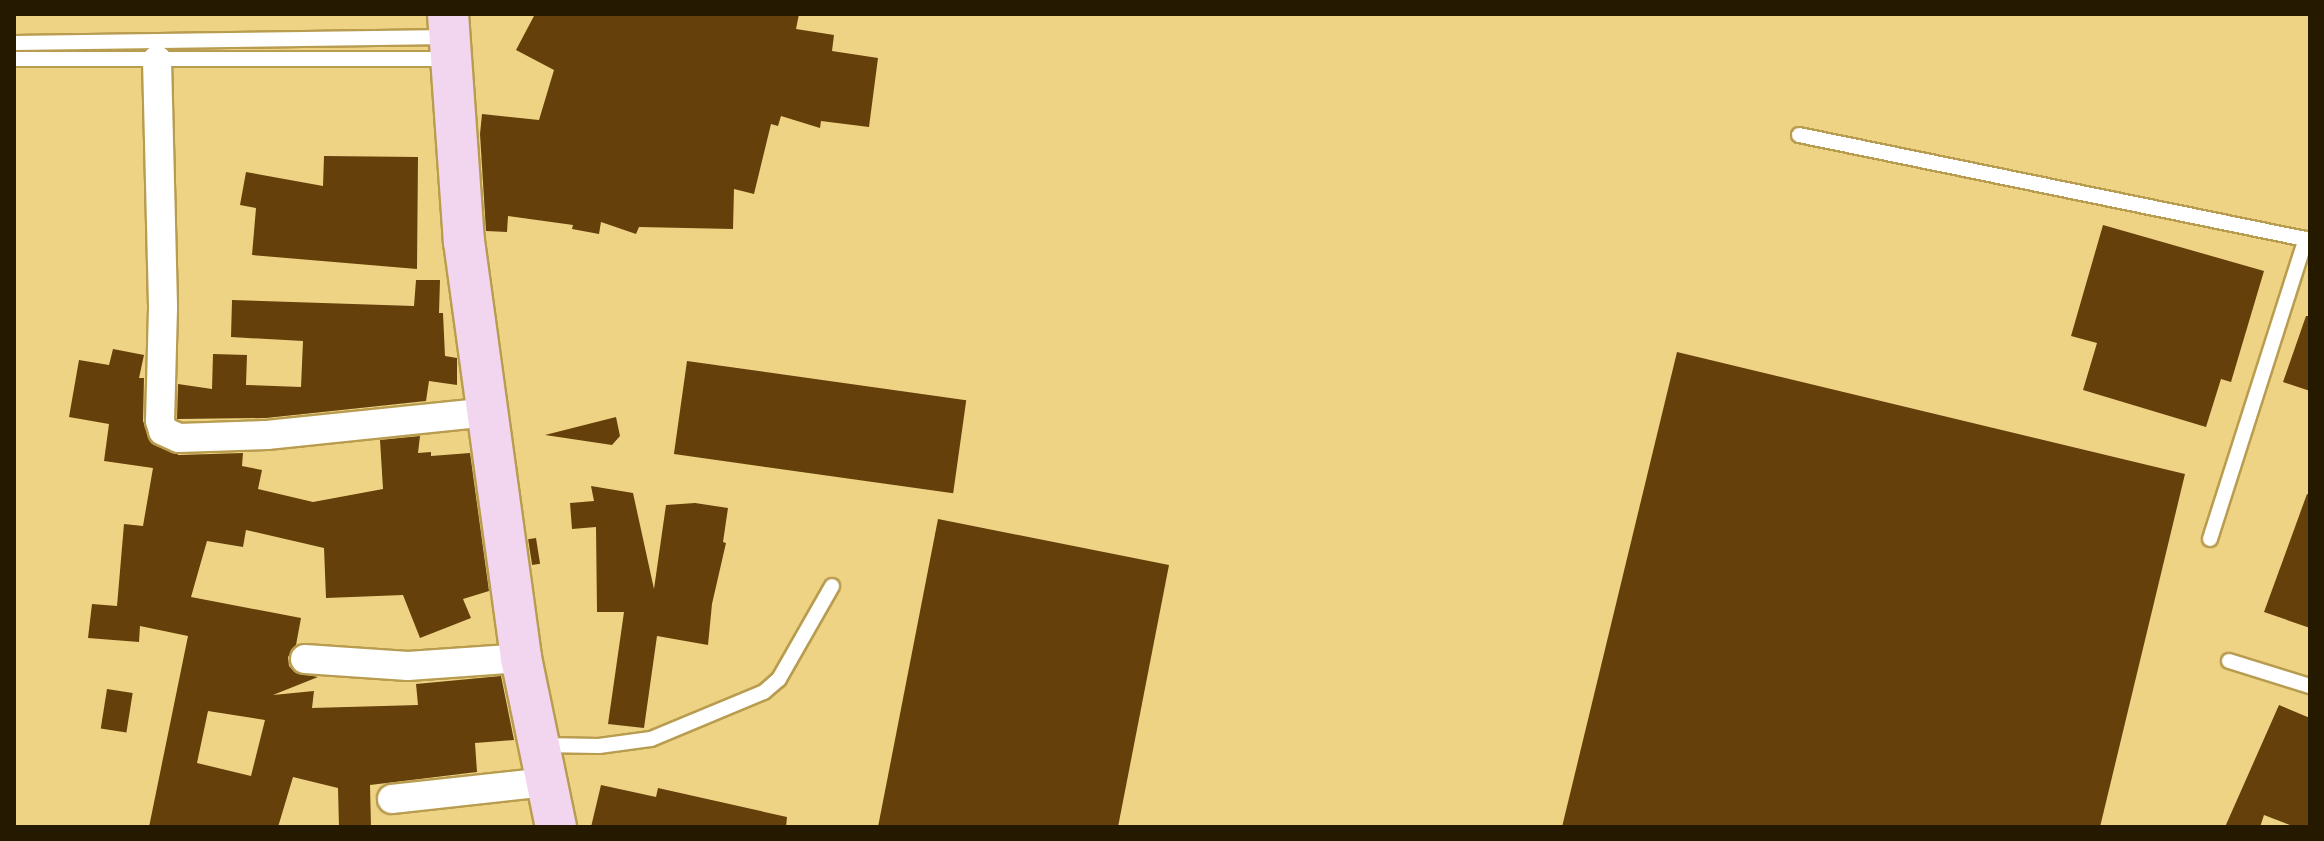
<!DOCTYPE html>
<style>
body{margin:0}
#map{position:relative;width:2324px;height:841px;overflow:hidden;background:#efd385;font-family:"Archivo Narrow",sans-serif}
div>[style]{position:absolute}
.building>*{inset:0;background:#65400b;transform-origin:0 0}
.roads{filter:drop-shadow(2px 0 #b89c4f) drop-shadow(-2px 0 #b89c4f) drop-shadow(0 2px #b89c4f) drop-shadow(0 -2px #b89c4f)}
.service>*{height:14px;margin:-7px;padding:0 7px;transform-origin:7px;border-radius:7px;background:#fff}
.minor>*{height:28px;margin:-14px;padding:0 14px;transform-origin:14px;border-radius:14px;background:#fff}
.secondary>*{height:40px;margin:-20px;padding:0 20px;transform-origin:20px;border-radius:20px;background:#f2d6f0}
span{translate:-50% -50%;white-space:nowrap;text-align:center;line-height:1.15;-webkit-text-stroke:8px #fef6df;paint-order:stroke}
.frame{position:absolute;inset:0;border:16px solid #251a00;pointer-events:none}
</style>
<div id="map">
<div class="building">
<div style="clip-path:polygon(535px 14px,799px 14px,796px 29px,834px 35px,832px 51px,878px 58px,869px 127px,821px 121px,820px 128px,781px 116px,778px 126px,771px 124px,754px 194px,734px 189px,733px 229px,639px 227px,636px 234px,601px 222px,599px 234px,572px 229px,573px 225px,508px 216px,507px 232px,486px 231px,480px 134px,482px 114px,539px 120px,554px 70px,516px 50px)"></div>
<div style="clip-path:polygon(324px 156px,418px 157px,417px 269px,252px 255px,256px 208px,240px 205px,246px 172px,323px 186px)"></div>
<div style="clip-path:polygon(2103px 225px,2264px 271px,2231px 382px,2221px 379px,2206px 427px,2083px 390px,2097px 343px,2071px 336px)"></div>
<div style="clip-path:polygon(416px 280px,440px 280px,439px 313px,443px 313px,445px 356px,457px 358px,457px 385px,429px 381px,426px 401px,266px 418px,177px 419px,178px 384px,212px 389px,213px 354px,247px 355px,246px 385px,301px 387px,303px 341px,231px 337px,232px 300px,414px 306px)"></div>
<div style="clip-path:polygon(2306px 316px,2310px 316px,2310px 391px,2283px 382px)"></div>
<div style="clip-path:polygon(evenodd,113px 349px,144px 355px,139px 378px,144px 378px,143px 421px,151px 443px,179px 455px,243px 453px,242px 466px,262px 470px,258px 489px,313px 502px,383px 489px,380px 440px,420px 436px,418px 453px,431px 452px,431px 456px,470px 453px,489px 591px,463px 599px,471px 618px,420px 638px,403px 595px,326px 598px,324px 548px,246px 530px,243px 547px,207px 541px,191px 597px,301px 618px,296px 645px,288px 657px,289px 666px,296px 673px,318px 677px,273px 695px,314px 691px,312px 708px,418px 705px,416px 684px,501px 676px,514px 740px,475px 743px,477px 772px,370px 785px,371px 827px,339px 827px,338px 788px,293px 777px,278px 827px,149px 827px,188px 636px,140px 626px,139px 642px,88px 638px,92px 604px,117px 606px,124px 524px,143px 526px,153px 468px,104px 461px,109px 424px,69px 417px,79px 360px,109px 365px,113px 349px,208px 711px,265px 720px,251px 776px,197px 763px,208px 711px)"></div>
<div style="clip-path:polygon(1677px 352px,2185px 474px,2100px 827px,1562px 827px)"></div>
<div style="left:687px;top:361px;width:282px;height:94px;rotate:8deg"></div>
<div style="clip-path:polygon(616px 417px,620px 436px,612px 445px,545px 435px)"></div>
<div style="clip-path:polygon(591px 486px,633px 493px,654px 589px,666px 505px,695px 503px,728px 508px,723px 542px,726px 543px,712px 604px,708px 645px,657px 636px,644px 728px,608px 724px,624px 612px,597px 612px,596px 527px,572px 529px,570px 503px,594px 501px)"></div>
<div style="clip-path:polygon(2307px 494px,2310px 495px,2310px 628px,2264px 612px)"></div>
<div style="clip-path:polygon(938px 519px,1169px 565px,1118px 827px,878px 827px)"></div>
<div style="left:536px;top:538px;width:26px;height:8px;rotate:81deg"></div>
<div style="left:107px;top:689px;width:26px;height:40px;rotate:9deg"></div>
<div style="clip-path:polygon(2279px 705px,2310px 718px,2310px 827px,2295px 827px,2264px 815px,2260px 827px,2225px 827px)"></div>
<div style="clip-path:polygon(601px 785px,656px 797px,658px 788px,787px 817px,786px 827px,591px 827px)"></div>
</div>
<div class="roads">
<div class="service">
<div style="left:14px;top:43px;width:434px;rotate:-0.8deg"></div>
<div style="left:14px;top:59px;width:433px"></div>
<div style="left:1799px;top:135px;width:522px;rotate:11.61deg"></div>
<div style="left:2210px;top:539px;width:315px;rotate:-72.3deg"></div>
<div style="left:2229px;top:661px;width:85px;rotate:17.2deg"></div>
<div style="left:541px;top:745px;width:58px;rotate:1deg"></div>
<div style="left:599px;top:746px;width:52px;rotate:-7.7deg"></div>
<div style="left:651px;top:739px;width:122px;rotate:-22.6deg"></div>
<div style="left:764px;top:692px;width:20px;rotate:-41deg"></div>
<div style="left:779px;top:679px;width:107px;rotate:-60.3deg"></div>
</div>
<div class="minor">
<div style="left:157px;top:60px;width:248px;rotate:88.6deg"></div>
<div style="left:163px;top:308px;width:113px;rotate:91.5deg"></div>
<div style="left:160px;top:421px;width:10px;rotate:73deg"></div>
<div style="left:163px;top:431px;width:17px;rotate:24deg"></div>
<div style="left:179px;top:438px;width:88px;rotate:-2deg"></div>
<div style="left:267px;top:435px;width:222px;rotate:-5.9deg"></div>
<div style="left:305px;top:659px;width:103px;rotate:3.9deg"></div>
<div style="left:408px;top:666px;width:113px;rotate:-4deg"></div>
<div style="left:392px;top:799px;width:154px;rotate:-6.3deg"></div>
</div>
<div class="secondary">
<div style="left:448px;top:14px;width:228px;rotate:86deg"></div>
<div style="left:464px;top:241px;width:421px;rotate:82.2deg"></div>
<div style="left:521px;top:658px;width:173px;rotate:78.3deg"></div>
</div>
</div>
<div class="frame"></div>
</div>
